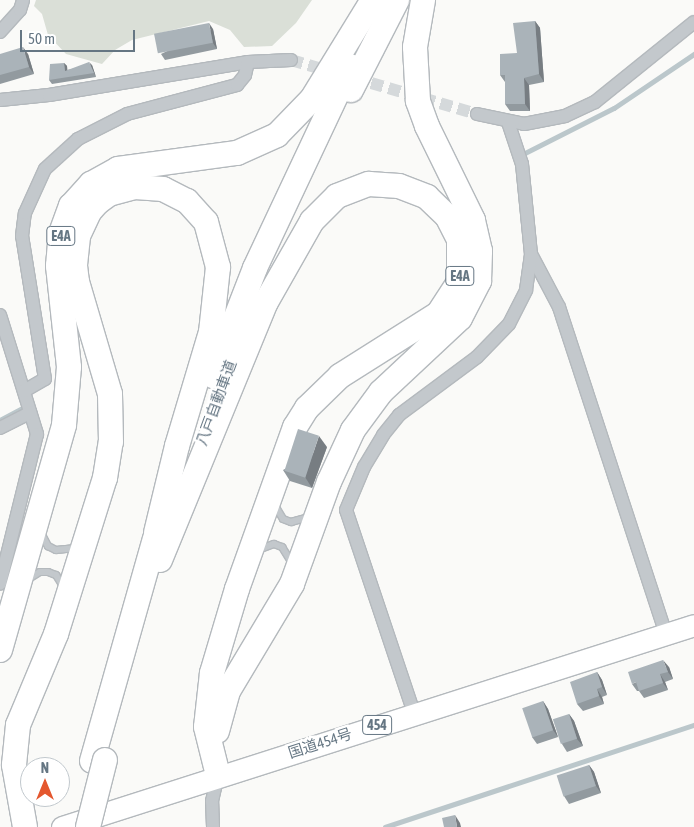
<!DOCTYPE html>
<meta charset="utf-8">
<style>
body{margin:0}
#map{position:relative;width:694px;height:827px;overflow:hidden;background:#fafaf8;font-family:"Asap Condensed","Noto Sans JP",sans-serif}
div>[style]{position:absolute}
.green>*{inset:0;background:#dadfd7}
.stream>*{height:4.5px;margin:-2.25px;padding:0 2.25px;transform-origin:2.25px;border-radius:2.25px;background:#bbc7cb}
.minor-tunnel>*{height:12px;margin-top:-6px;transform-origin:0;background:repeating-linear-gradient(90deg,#d5d9db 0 12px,transparent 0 18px)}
.roads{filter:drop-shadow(1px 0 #b4b9bd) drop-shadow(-1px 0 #b4b9bd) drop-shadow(0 1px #b4b9bd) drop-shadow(0 -1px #b4b9bd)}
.service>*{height:6px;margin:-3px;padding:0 3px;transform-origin:3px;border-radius:3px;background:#c3c8cc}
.minor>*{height:12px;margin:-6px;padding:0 6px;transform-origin:6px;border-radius:6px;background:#c3c8cc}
.trunk>*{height:21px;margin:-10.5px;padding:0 10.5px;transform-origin:10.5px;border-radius:10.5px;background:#fff}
.motorway>*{height:24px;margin:-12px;padding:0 12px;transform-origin:12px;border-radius:12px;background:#fff}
.bridges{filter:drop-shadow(1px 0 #b4b9bd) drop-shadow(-1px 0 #b4b9bd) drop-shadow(0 1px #b4b9bd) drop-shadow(0 -1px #b4b9bd)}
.motorway-bridge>*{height:24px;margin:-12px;padding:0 12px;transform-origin:12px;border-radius:12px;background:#fff}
.wall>*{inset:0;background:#929a9f}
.shaded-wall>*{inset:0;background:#777d82}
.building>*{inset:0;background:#aab3b9;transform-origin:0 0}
span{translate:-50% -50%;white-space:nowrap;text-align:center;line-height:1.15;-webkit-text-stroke:5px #fff;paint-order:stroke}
.shield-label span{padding:1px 4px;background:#fff;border:1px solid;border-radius:4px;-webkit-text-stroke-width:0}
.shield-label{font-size:14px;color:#657683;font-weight:700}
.street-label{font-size:15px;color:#657683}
.north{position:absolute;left:20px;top:757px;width:50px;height:50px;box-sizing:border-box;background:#fff;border:1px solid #c1c8cd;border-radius:50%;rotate:0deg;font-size:14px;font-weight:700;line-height:20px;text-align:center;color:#657683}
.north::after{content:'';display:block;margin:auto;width:18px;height:22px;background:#e4572e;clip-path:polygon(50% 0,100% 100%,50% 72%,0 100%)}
.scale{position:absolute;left:20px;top:30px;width:115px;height:22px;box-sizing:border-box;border:2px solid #657683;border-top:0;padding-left:6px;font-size:15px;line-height:18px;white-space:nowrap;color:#657683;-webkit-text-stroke:4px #fff;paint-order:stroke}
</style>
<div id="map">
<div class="green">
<div style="clip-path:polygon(36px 0,312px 0,296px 23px,272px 46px,244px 47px,230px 30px,209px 21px,132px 40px,115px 50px,102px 64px,66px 54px,48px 35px,42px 14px,34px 6px)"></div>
</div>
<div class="stream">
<div style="left:521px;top:155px;width:104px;rotate:-26.8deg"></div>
<div style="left:614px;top:108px;width:97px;rotate:-34deg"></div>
<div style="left:0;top:420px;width:26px;rotate:-28deg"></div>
<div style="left:385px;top:827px;width:325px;rotate:-18.3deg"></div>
</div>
<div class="minor-tunnel">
<div style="left:291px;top:60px;width:43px;rotate:16.3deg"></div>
<div style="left:354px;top:78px;width:128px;rotate:16.3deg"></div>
</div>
<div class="roads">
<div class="service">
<div style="left:274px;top:504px;width:17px;rotate:59deg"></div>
<div style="left:283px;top:519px;width:9px;rotate:21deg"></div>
<div style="left:291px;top:522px;width:19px;rotate:-16deg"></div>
<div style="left:41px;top:533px;width:15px;rotate:62deg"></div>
<div style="left:48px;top:546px;width:9px;rotate:27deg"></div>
<div style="left:56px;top:550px;width:20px;rotate:-6deg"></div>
<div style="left:258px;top:550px;width:17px;rotate:-21deg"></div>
<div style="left:274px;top:544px;width:9px;rotate:21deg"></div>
<div style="left:282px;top:547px;width:19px;rotate:58deg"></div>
<div style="left:27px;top:580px;width:15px;rotate:-32deg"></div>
<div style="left:40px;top:572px;width:8px"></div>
<div style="left:48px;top:572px;width:9px;rotate:21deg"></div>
<div style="left:56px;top:575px;width:13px;rotate:58deg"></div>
</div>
<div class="minor">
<div style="left:0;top:32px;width:30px;rotate:-48deg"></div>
<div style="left:20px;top:10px;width:10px;rotate:-73deg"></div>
<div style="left:0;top:100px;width:49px;rotate:-5.8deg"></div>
<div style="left:49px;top:95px;width:202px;rotate:-9.4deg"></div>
<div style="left:248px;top:62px;width:43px;rotate:-2.7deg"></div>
<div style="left:477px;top:114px;width:48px;rotate:12deg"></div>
<div style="left:524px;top:124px;width:42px;rotate:-11deg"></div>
<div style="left:565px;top:116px;width:33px;rotate:-25deg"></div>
<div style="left:595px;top:102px;width:127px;rotate:-38.9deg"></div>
<div style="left:508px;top:122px;width:44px;rotate:71.6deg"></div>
<div style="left:522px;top:164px;width:90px;rotate:84.3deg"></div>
<div style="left:531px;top:254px;width:60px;rotate:62.2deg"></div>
<div style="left:559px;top:307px;width:344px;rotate:71.9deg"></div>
<div style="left:0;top:315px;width:125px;rotate:72.7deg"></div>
<div style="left:37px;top:434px;width:154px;rotate:103.9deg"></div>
<div style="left:24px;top:391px;width:24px;rotate:-30deg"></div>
<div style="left:45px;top:379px;width:145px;rotate:-99.1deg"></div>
<div style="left:22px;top:236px;width:23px;rotate:-83deg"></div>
<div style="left:25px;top:213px;width:48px;rotate:-65.6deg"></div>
<div style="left:45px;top:169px;width:45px;rotate:-42.3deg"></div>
<div style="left:78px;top:139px;width:55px;rotate:-27deg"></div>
<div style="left:127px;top:114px;width:114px;rotate:-14.8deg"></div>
<div style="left:237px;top:85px;width:13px;rotate:-51deg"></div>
<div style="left:245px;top:75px;width:13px;rotate:-77deg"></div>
<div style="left:0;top:428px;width:34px;rotate:-27deg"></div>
<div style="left:414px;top:713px;width:214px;rotate:-108.5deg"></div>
<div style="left:346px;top:510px;width:47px;rotate:-67.3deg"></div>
<div style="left:364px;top:467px;width:37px;rotate:-59deg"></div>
<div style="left:383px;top:435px;width:26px;rotate:-51deg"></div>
<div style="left:399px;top:415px;width:97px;rotate:-36.6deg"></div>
<div style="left:477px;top:357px;width:46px;rotate:-45.9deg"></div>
<div style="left:509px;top:324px;width:38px;rotate:-63deg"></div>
<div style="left:526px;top:290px;width:36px;rotate:-82deg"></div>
<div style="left:213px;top:827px;width:26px;rotate:-92deg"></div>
<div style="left:212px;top:801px;width:27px;rotate:-77deg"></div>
</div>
<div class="trunk">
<div style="left:62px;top:827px;width:663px;rotate:-17.72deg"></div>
</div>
<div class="motorway">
<div style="left:351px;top:90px;width:101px;rotate:-62.9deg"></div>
<div style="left:213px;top:376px;width:116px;rotate:-68.7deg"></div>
<div style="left:255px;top:268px;width:223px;rotate:-64.8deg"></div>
<div style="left:160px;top:560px;width:279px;rotate:-67.7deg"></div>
<div style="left:266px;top:302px;width:93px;rotate:-60.4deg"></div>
<div style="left:312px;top:221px;width:35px;rotate:-45deg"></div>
<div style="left:337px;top:196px;width:34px;rotate:-21deg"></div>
<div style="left:369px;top:184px;width:30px;rotate:4deg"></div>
<div style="left:399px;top:186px;width:30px;rotate:21deg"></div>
<div style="left:427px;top:197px;width:28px;rotate:44deg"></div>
<div style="left:447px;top:216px;width:27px;rotate:63deg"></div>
<div style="left:459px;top:240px;width:42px;rotate:90deg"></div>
<div style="left:459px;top:282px;width:38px;rotate:123deg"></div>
<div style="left:438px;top:314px;width:116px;rotate:147.7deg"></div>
<div style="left:340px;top:376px;width:46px;rotate:135.9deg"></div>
<div style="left:307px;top:408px;width:22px;rotate:122deg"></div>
<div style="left:295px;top:427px;width:172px;rotate:109.7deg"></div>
<div style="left:237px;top:589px;width:88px;rotate:106.6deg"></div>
<div style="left:212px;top:673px;width:54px;rotate:96.3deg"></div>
<div style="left:206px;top:727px;width:49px;rotate:76deg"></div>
<div style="left:0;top:650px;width:234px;rotate:-74.1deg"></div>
<div style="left:64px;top:425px;width:58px;rotate:-85.1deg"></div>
<div style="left:69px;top:367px;width:102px;rotate:-96.2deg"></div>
<div style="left:58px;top:266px;width:33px;rotate:-85deg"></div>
<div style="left:61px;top:233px;width:29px;rotate:-70deg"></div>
<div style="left:71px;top:206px;width:30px;rotate:-48deg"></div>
<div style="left:91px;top:184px;width:31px;rotate:-29deg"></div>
<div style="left:118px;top:169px;width:120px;rotate:-7.7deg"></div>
<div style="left:237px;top:153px;width:44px;rotate:-24.2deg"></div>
<div style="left:277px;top:135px;width:50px;rotate:-45.8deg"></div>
<div style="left:312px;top:99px;width:116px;rotate:-58.4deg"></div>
<div style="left:217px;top:731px;width:41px;rotate:-74.6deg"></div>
<div style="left:228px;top:691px;width:125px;rotate:-59.1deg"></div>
<div style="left:292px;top:584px;width:109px;rotate:-70.1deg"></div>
<div style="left:329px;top:482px;width:57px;rotate:-65.2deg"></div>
<div style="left:353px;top:430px;width:47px;rotate:-53.6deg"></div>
<div style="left:381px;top:392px;width:108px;rotate:-43.1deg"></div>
<div style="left:460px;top:318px;width:42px;rotate:-62.8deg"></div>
<div style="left:479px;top:281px;width:30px;rotate:-88deg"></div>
<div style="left:480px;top:251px;width:32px;rotate:-103deg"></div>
<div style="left:473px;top:220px;width:105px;rotate:-116.1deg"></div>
<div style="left:427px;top:126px;width:27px;rotate:-110deg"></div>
<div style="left:418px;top:101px;width:54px;rotate:-93.2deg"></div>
<div style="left:415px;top:47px;width:48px;rotate:-80.3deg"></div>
<div style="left:92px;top:761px;width:231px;rotate:-74.2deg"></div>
<div style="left:25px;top:827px;width:63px;rotate:-100.1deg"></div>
<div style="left:14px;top:765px;width:40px;rotate:-84.3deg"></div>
<div style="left:18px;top:725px;width:99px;rotate:-67.3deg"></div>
<div style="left:56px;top:634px;width:164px;rotate:-72.6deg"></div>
<div style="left:105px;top:478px;width:36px;rotate:-81deg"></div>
<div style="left:111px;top:442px;width:48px;rotate:-91.2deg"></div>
<div style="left:110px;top:394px;width:117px;rotate:-106.4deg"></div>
<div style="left:77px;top:282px;width:17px;rotate:-97deg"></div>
<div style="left:75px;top:265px;width:29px;rotate:-84deg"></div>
<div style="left:78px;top:236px;width:26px;rotate:-65deg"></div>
<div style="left:89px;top:212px;width:13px;rotate:-48deg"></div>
<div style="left:98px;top:202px;width:14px;rotate:-36deg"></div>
<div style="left:109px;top:194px;width:27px;rotate:-15deg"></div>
<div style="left:135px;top:187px;width:28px;rotate:4deg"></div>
<div style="left:163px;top:189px;width:27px;rotate:27deg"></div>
<div style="left:187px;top:201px;width:28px;rotate:48deg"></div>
<div style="left:206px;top:222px;width:47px;rotate:75.1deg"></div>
<div style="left:218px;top:267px;width:65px;rotate:96.1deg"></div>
<div style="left:211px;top:332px;width:119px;rotate:106.6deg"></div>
<div style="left:177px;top:446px;width:89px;rotate:103.6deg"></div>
</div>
</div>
<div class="bridges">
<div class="motorway-bridge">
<div style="left:88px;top:827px;width:69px;rotate:-75.8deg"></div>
</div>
</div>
<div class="wall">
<div style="clip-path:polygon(535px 21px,540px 28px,544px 82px,529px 85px,530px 111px,510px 111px,505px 104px,505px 82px,500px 75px,517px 53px)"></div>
<div style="clip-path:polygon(213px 29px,217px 49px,165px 60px,161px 54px)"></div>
<div style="clip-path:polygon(0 54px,28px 54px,34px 74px,0 84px)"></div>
<div style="clip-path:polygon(64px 63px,67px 66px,67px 70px,92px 65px,96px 77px,52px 84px,49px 80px)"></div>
<div style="clip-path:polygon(327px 447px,312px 488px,290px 481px,283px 470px)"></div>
<div style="clip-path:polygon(669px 667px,673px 679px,665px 682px,668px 690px,644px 698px,639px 691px,637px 691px,632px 684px)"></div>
<div style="clip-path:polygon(597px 672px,602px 680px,607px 695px,602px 697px,604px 704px,583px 711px,577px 704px)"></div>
<div style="clip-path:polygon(543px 701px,548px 709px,558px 737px,537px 744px,532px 737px)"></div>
<div style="clip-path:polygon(569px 714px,574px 721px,583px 746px,567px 752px,562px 744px)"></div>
<div style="clip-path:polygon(589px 765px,594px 772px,601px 793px,569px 804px,564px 796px)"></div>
</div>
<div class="shaded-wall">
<div style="clip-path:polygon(535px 21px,540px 28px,544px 82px,539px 74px)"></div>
<div style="clip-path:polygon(209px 23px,213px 29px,217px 49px,213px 43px)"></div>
<div style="clip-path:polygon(23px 47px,28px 54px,34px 74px,29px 67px)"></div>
<div style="clip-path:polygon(89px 62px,92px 65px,96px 77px,94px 73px)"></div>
<div style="clip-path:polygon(64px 63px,67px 66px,68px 75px,65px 71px)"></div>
<div style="clip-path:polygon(524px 78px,529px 85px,530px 111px,525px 104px)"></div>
<div style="clip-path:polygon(319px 436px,327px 447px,312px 488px,305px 477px)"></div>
<div style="clip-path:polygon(663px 660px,669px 667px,673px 679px,668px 672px)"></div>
<div style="clip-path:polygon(597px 672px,602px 680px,607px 695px,602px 687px)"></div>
<div style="clip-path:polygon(660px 674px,665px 682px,668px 690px,663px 683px)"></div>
<div style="clip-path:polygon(597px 689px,602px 697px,604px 704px,599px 696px)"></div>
<div style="clip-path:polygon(543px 701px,548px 709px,558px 737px,553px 730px)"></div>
<div style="clip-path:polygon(569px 714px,574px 721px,583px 746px,577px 739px)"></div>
<div style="clip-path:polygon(589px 765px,594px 772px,601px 793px,596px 786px)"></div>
<div style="clip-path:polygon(455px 815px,460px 823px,461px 827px,457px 827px)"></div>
</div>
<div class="building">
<div style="clip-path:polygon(535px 21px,539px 74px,524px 78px,525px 104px,505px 104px,505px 75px,500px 75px,500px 54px,517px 53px,513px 23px)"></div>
<div style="left:209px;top:23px;width:20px;height:56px;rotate:79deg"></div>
<div style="clip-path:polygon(23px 47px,29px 67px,0 75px,0 54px)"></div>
<div style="clip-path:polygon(89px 62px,94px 73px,49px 80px,50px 64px,64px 63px,65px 71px)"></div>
<div style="left:298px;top:429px;width:22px;height:44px;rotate:18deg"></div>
<div style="clip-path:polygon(663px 660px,668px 672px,660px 674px,663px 683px,639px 691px,636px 682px,632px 684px,628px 672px)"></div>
<div style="clip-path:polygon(597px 672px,602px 687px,597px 689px,599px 696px,577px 704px,570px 682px)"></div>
<div style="left:543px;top:701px;width:31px;height:22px;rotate:71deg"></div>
<div style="left:569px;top:714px;width:26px;height:17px;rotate:72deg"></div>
<div style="left:589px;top:765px;width:22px;height:34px;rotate:72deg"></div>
<div style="clip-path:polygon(455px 815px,457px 827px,444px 827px,442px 818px)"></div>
</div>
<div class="shield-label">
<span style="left:61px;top:236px">E4A</span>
<span style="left:460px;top:276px">E4A</span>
<span style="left:377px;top:725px">454</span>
</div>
<div class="street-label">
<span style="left:216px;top:403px;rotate:-70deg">八戸自動車道</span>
<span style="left:320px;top:743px;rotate:-18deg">国道454号</span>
</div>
<div class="north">N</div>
<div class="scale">50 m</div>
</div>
